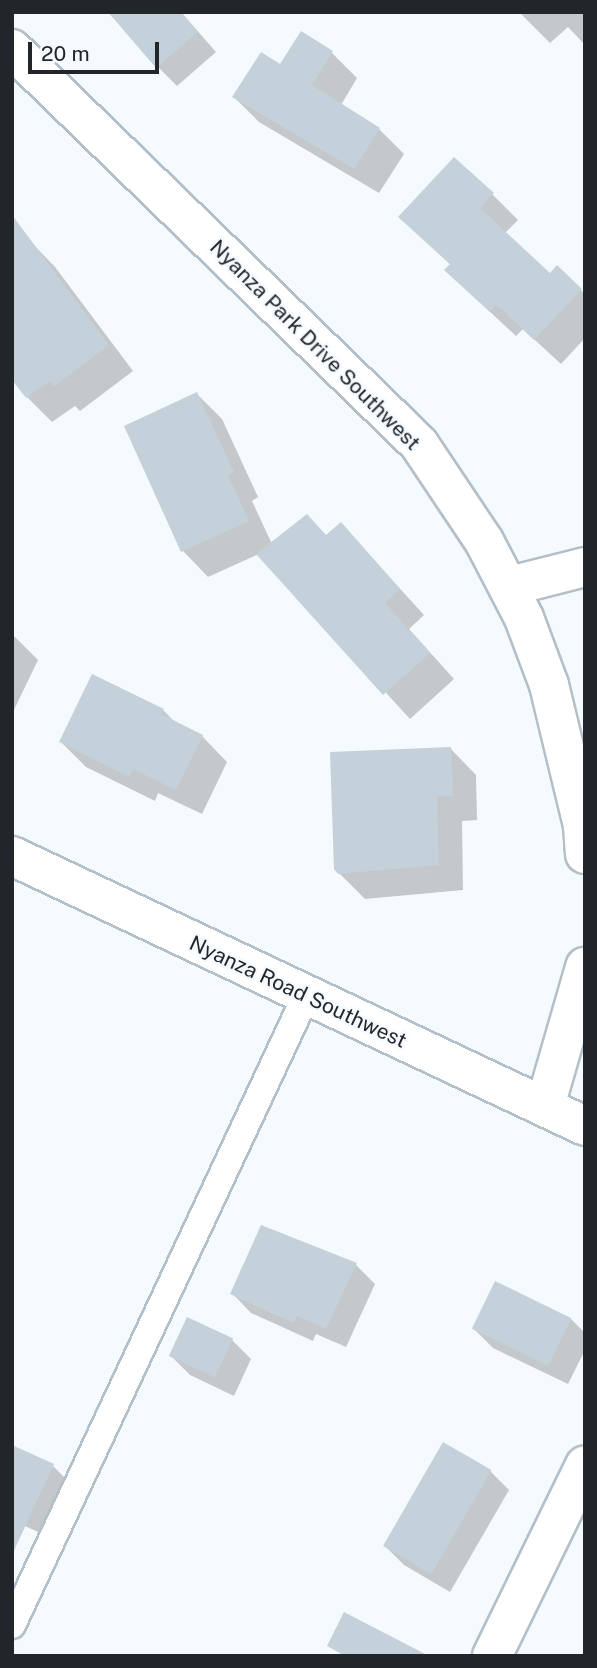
<!DOCTYPE html>
<style>
body{margin:0}
#map{position:relative;width:597px;height:1668px;overflow:hidden;background:#f5fafe;font-family:"Public Sans",sans-serif}
div>[style]{position:absolute}
.shadow>*{inset:0;background:#0003}
.building>*{inset:0;background:#c4d0da;transform-origin:0 0}
.roads{filter:drop-shadow(2px 0 #b3bfc9) drop-shadow(-2px 0 #b3bfc9) drop-shadow(0 2px #b3bfc9) drop-shadow(0 -2px #b3bfc9)}
.lane>*{height:26px;margin:-13px;padding:0 13px;transform-origin:13px;border-radius:13px;background:#fff}
.street>*{height:38px;margin:-19px;padding:0 19px;transform-origin:19px;border-radius:19px;background:#fff}
.secondary>*{height:38px;margin:-19px;padding:0 19px;transform-origin:19px;border-radius:19px;background:#fff}
span{translate:-50% -50%;white-space:nowrap;text-align:center;line-height:1.15;-webkit-text-stroke:5px #f5fafe;paint-order:stroke}
.street-label{font-size:21px;color:#22262a}
.frame{position:absolute;inset:0;border:14px solid #22262a;pointer-events:none}
.scale{position:absolute;left:28px;top:42px;width:131px;height:32px;box-sizing:border-box;border:4px solid #22262a;border-top:0;padding-left:9px;font-size:21px;line-height:24px;white-space:nowrap;color:#22262a;-webkit-text-stroke:5px #f5fafe;paint-order:stroke}
</style>
<div id="map">
<div class="shadow">
<div style="clip-path:polygon(181px 12px,216px 52px,177px 86px,158px 67px)"></div>
<div style="clip-path:polygon(519px 12px,585px 12px,585px 45px,568px 27px,550px 43px)"></div>
<div style="clip-path:polygon(301px 34px,332px 53px,357px 78px,341px 105px,379px 129px,404px 154px,379px 193px,259px 122px,234px 97px,281px 67px)"></div>
<div style="clip-path:polygon(492px 194px,518px 220px,505px 233px,550px 275px,557px 268px,585px 294px,585px 338px,561px 364px,523px 329px,516px 336px,472px 295px,451px 265px,426px 242px)"></div>
<div style="clip-path:polygon(30px 241px,55px 267px,133px 371px,80px 411px,75px 406px,52px 422px,27px 397px)"></div>
<div style="clip-path:polygon(197px 394px,222px 419px,258px 497px,252px 501px,272px 544px,327px 537px,341px 524px,424px 615px,409px 629px,454px 679px,410px 719px,259px 554px,208px 577px,183px 551px,126px 427px)"></div>
<div style="clip-path:polygon(12px 634px,38px 660px,12px 714px)"></div>
<div style="clip-path:polygon(163px 710px,177px 724px,202px 736px,227px 762px,202px 814px,158px 793px,155px 801px,86px 767px,61px 742px)"></div>
<div style="clip-path:polygon(451px 749px,476px 775px,477px 820px,462px 821px,463px 890px,365px 899px,339px 873px)"></div>
<div style="clip-path:polygon(356px 1265px,375px 1284px,346px 1347px,316px 1334px,313px 1341px,251px 1313px,232px 1293px)"></div>
<div style="clip-path:polygon(571px 1319px,585px 1333px,585px 1350px,568px 1384px,493px 1348px,474px 1329px)"></div>
<div style="clip-path:polygon(232px 1340px,251px 1359px,234px 1396px,190px 1375px,171px 1356px)"></div>
<div style="clip-path:polygon(53px 1466px,72px 1485px,49px 1537px,12px 1520px)"></div>
<div style="clip-path:polygon(490px 1471px,509px 1490px,450px 1592px,404px 1565px,384px 1545px)"></div>
</div>
<div class="building">
<div style="clip-path:polygon(108px 12px,181px 12px,198px 32px,156px 68px)"></div>
<div style="clip-path:polygon(301px 31px,333px 51px,312px 85px,380px 128px,354px 169px,232px 97px,261px 52px,280px 64px)"></div>
<div style="clip-path:polygon(454px 157px,494px 193px,480px 208px,550px 273px,557px 265px,582px 289px,534px 340px,497px 305px,490px 312px,444px 270px,450px 264px,398px 217px)"></div>
<div style="clip-path:polygon(12px 215px,109px 345px,54px 386px,50px 381px,26px 398px,12px 380px)"></div>
<div style="clip-path:polygon(197px 392px,234px 472px,228px 475px,249px 521px,181px 552px,124px 426px)"></div>
<div style="clip-path:polygon(307px 514px,326px 535px,341px 522px,400px 589px,385px 603px,430px 653px,383px 695px,256px 554px)"></div>
<div style="clip-path:polygon(92px 674px,164px 709px,161px 714px,203px 735px,176px 790px,133px 769px,129px 777px,59px 742px)"></div>
<div style="clip-path:polygon(451px 747px,453px 796px,437px 796px,439px 865px,338px 874px,334px 869px,330px 752px)"></div>
<div style="clip-path:polygon(261px 1225px,357px 1263px,326px 1329px,297px 1316px,293px 1323px,230px 1294px)"></div>
<div style="left:495px;top:1281px;width:85px;height:53px;rotate:26deg"></div>
<div style="left:187px;top:1317px;width:51px;height:43px;rotate:25deg"></div>
<div style="left:443px;top:1442px;width:56px;height:120px;rotate:30deg"></div>
<div style="clip-path:polygon(12px 1445px,54px 1464px,12px 1555px)"></div>
<div style="clip-path:polygon(344px 1612px,429px 1656px,345px 1656px,327px 1646px)"></div>
</div>
<div class="roads">
<div class="lane">
<div style="left:12px;top:1625px;width:694px;rotate:-64.95deg"></div>
</div>
<div class="street">
<div style="left:12px;top:49px;width:567px;rotate:44.14deg"></div>
<div style="left:419px;top:444px;width:117px;rotate:56.2deg"></div>
<div style="left:484px;top:541px;width:87px;rotate:62.5deg"></div>
<div style="left:524px;top:618px;width:72px;rotate:69.5deg"></div>
<div style="left:549px;top:685px;width:145px;rotate:76.4deg"></div>
<div style="left:583px;top:826px;width:28px;rotate:86deg"></div>
<div style="left:510px;top:586px;width:77px;rotate:-14.2deg"></div>
<div style="left:545px;top:1106px;width:145px;rotate:-73.9deg"></div>
<div style="left:492px;top:1656px;width:212px;rotate:-64deg"></div>
</div>
<div class="secondary">
<div style="left:12px;top:856px;width:633px;rotate:25.23deg"></div>
</div>
</div>
<div class="street-label">
<span style="left:315px;top:345px;rotate:45deg">Nyanza Park Drive Southwest</span>
<span style="left:298px;top:992px;rotate:25deg">Nyanza Road Southwest</span>
</div>
<div class="frame"></div>
<div class="scale">20 m</div>
</div>
